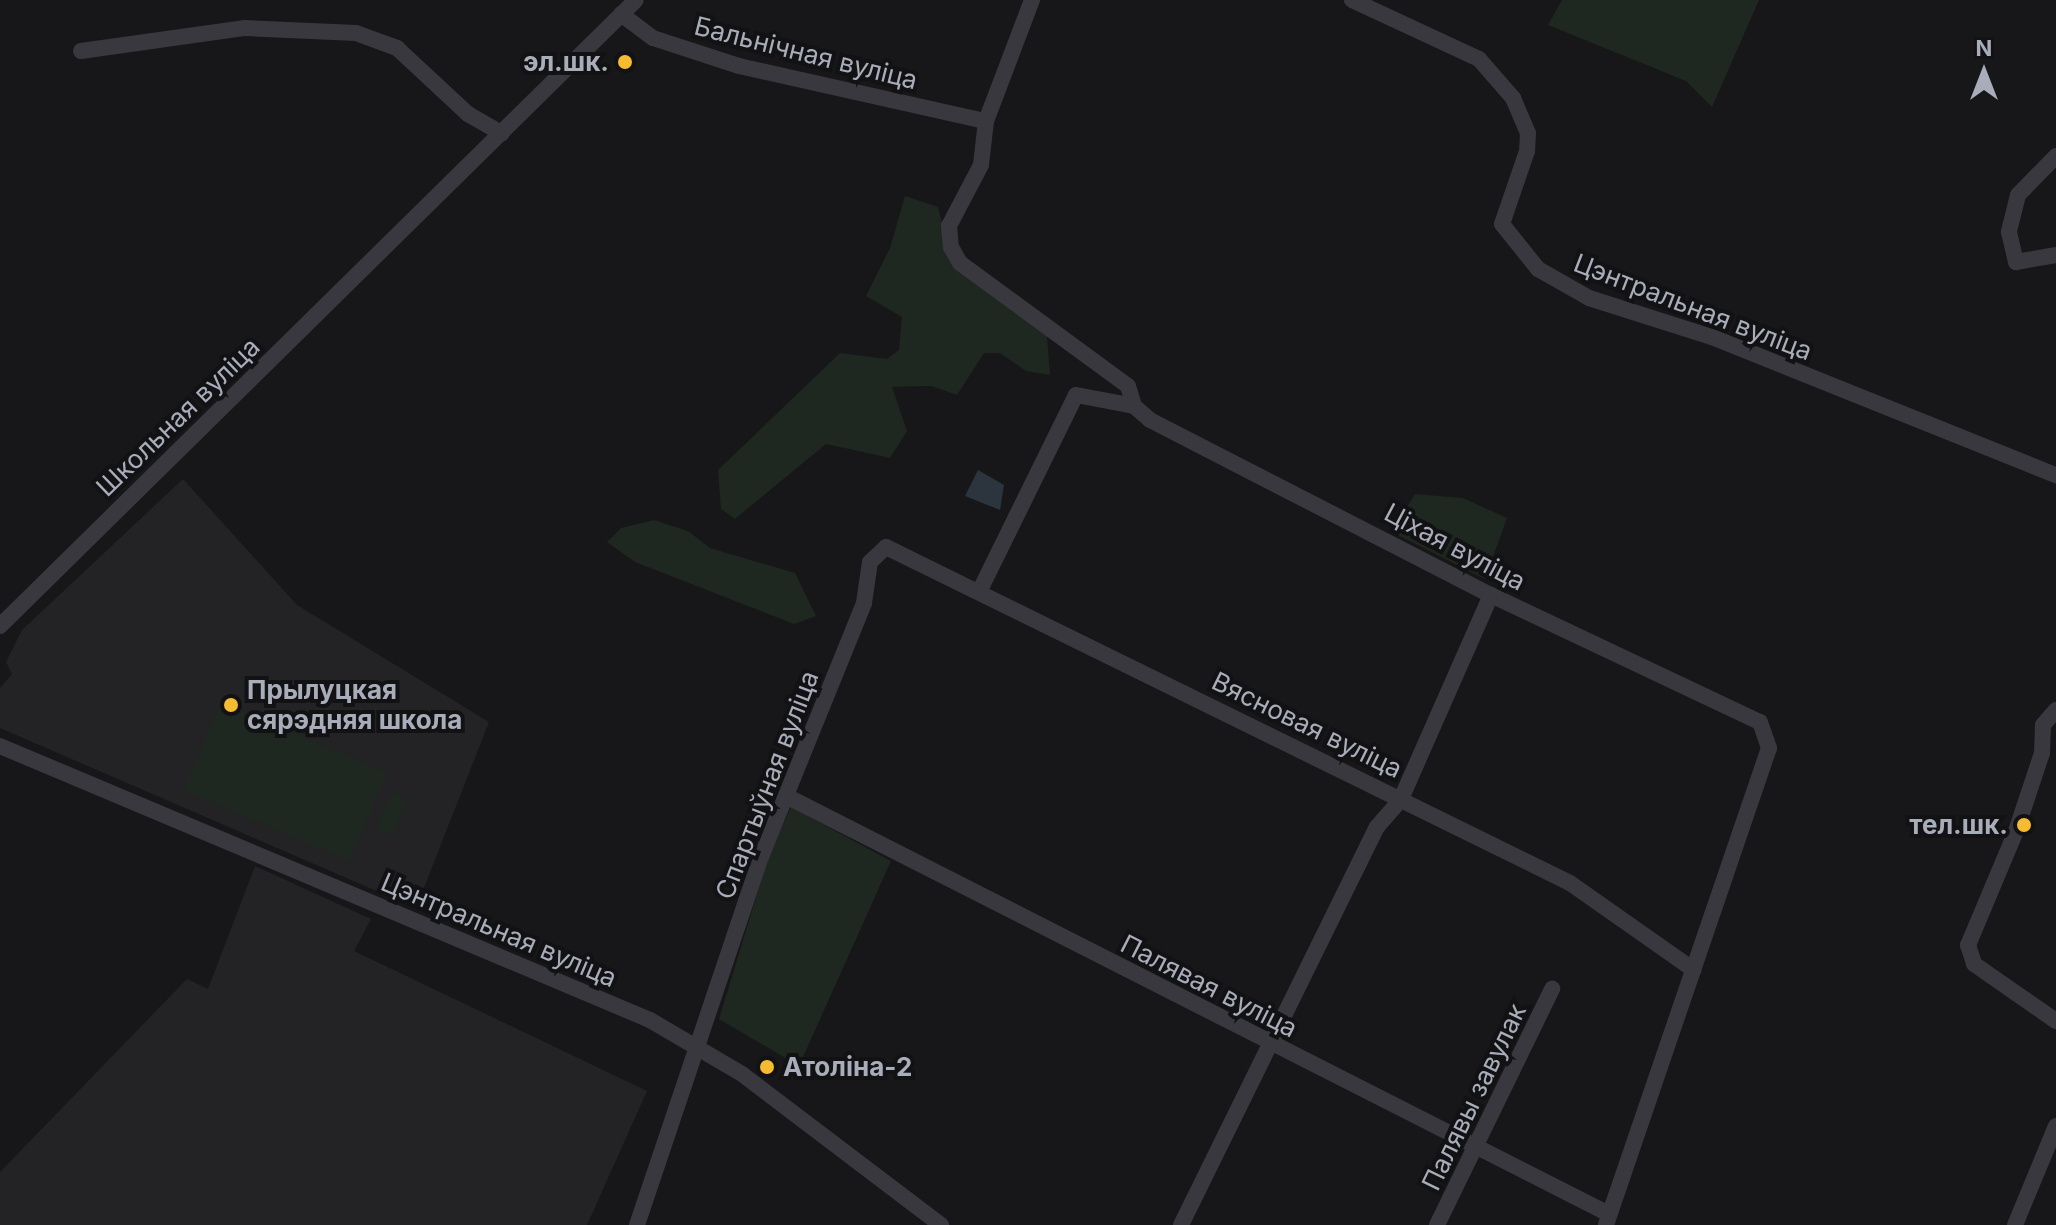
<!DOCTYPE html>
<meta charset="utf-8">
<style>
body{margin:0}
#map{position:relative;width:2056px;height:1225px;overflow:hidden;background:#171719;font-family:Inter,sans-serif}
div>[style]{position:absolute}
.built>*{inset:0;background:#232326}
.green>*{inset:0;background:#1e2720;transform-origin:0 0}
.water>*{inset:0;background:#2c353d}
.minor>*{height:16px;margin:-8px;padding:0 8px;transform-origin:8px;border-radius:8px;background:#38383e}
.dots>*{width:22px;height:22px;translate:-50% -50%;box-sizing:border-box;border:4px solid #121214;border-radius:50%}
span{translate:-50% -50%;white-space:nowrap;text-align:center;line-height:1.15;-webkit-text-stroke:8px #121214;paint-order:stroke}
.street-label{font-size:26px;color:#a8adb9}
.poi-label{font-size:26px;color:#a8adb9;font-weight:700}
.right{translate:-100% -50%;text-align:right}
.left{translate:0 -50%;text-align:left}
.north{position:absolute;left:1944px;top:32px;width:80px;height:80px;-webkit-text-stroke:6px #121214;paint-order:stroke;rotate:0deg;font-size:22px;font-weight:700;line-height:32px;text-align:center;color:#a8adb9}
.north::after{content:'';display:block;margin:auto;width:28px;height:36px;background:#a8adb9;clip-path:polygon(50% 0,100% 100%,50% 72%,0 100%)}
</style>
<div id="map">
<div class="built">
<div style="clip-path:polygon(183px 479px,297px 605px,489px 722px,416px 908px,0 728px,0 688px,12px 674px,6px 662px,22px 630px)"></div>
<div style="clip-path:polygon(255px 866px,371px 919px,354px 951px,647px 1091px,587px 1225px,0 1225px,0 1172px,187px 979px,208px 989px)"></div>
</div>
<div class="green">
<div style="clip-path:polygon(1562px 0,1759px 0,1712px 107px,1686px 81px,1548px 25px)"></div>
<div style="clip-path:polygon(905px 196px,938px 207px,951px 257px,1047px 336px,1050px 375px,1026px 371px,1000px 353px,984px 353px,957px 395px,931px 386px,892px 387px,907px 431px,890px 458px,826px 444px,735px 519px,721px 509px,718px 470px,840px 353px,887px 359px,899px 350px,902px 317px,866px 296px,890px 248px)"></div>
<div style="clip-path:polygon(1415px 494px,1463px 498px,1507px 518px,1485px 579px,1392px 532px)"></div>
<div style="clip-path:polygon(654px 520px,688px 531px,710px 548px,795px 573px,816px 616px,794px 624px,635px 562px,607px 542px,621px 528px)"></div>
<div style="left:221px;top:702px;width:181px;height:96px;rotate:23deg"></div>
<div style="left:393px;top:792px;width:17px;height:41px;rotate:25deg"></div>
<div style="clip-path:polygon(791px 807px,891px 861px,799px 1066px,719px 1019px,768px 858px)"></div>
</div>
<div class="water">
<div style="clip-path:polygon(978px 470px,1004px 485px,1000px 510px,965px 496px)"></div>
</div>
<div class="minor">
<div style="left:1032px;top:0;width:129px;rotate:110.8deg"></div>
<div style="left:986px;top:121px;width:44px;rotate:96.5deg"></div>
<div style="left:981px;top:165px;width:69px;rotate:117.7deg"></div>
<div style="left:949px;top:226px;width:21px;rotate:85deg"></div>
<div style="left:951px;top:247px;width:18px;rotate:61deg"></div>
<div style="left:960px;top:263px;width:208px;rotate:36.2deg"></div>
<div style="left:1128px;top:386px;width:21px;rotate:73deg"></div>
<div style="left:1352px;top:0;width:140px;rotate:24.9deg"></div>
<div style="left:1479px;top:59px;width:52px;rotate:48.9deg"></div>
<div style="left:1513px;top:98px;width:38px;rotate:67deg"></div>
<div style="left:1528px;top:133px;width:18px;rotate:93deg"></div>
<div style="left:1527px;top:151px;width:77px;rotate:108.9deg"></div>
<div style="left:1502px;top:224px;width:58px;rotate:51.3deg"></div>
<div style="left:1538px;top:269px;width:59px;rotate:29.6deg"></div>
<div style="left:1589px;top:298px;width:129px;rotate:17.6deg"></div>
<div style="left:1712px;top:337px;width:371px;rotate:21.9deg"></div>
<div style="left:621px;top:14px;width:40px;rotate:37deg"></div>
<div style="left:653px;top:38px;width:90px;rotate:18deg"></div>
<div style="left:739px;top:66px;width:253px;rotate:12.6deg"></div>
<div style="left:81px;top:51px;width:166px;rotate:-8deg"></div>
<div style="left:245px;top:28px;width:111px;rotate:2.6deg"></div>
<div style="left:356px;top:33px;width:44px;rotate:20.1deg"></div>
<div style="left:397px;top:48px;width:97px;rotate:42.9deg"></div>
<div style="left:468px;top:114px;width:39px;rotate:30deg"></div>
<div style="left:2056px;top:156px;width:54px;rotate:134.3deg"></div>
<div style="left:2018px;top:195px;width:38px;rotate:104deg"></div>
<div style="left:2009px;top:232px;width:31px;rotate:77deg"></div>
<div style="left:2016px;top:262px;width:41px;rotate:-9.9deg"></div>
<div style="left:1134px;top:406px;width:21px;rotate:41deg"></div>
<div style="left:1150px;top:420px;width:383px;rotate:27.2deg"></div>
<div style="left:1491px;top:595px;width:297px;rotate:25.3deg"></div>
<div style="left:1760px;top:722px;width:28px;rotate:71deg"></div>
<div style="left:1769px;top:748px;width:504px;rotate:108.87deg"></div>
<div style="left:980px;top:590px;width:217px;rotate:-63.8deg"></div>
<div style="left:1076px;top:395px;width:59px;rotate:10.7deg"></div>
<div style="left:0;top:626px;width:892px;rotate:-44.55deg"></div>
<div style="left:2056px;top:710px;width:20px;rotate:131deg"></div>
<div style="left:2043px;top:725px;width:28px;rotate:92deg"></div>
<div style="left:2042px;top:753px;width:82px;rotate:108.4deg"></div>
<div style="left:2016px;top:831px;width:124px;rotate:112.8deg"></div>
<div style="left:1968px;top:945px;width:20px;rotate:72deg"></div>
<div style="left:1974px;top:964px;width:100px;rotate:34.8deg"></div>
<div style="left:0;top:746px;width:705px;rotate:22.86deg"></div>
<div style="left:650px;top:1020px;width:107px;rotate:30.4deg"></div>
<div style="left:742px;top:1074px;width:250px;rotate:37.2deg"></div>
<div style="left:788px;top:797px;width:921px;rotate:26.93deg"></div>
<div style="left:637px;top:1225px;width:388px;rotate:-71.4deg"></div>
<div style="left:761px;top:857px;width:274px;rotate:-67.9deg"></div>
<div style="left:864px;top:603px;width:41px;rotate:-81.7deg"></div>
<div style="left:870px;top:562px;width:22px;rotate:-43deg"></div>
<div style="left:886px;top:547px;width:762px;rotate:26.16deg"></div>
<div style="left:1570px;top:883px;width:151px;rotate:35.1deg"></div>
<div style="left:1181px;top:1225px;width:444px;rotate:-63.8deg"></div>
<div style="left:1377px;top:827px;width:37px;rotate:-49deg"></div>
<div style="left:1401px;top:799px;width:223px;rotate:-66.2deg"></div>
<div style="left:1437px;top:1225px;width:263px;rotate:-64deg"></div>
<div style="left:2015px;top:1225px;width:107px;rotate:-67.5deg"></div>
</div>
<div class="dots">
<div style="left:625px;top:62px;background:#f5bc32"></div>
<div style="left:231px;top:705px;background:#f5bc32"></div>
<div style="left:2024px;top:825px;background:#f5bc32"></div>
<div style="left:767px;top:1067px;background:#f5bc32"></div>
</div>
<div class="street-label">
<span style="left:806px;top:53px;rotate:14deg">Бальнічная вуліца</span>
<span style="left:1693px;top:307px;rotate:21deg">Цэнтральная вуліца</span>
<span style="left:178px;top:417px;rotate:-44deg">Школьная вуліца</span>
<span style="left:1455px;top:547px;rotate:28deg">Ціхая вуліца</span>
<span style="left:1307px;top:725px;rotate:26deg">Вясновая вуліца</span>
<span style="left:767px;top:785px;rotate:-69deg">Спартыўная вуліца</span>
<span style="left:499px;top:930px;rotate:23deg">Цэнтральная вуліца</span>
<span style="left:1209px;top:986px;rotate:27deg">Палявая вуліца</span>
<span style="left:1474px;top:1097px;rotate:-64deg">Палявы завулак</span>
</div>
<div class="poi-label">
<span class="right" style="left:609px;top:62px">эл.шк.</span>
<span class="left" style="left:247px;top:705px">Прылуцкая<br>сярэдняя школа</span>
<span class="right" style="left:2008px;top:825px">тел.шк.</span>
<span class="left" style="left:783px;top:1067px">Атоліна-2</span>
</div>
<div class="north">N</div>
</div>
